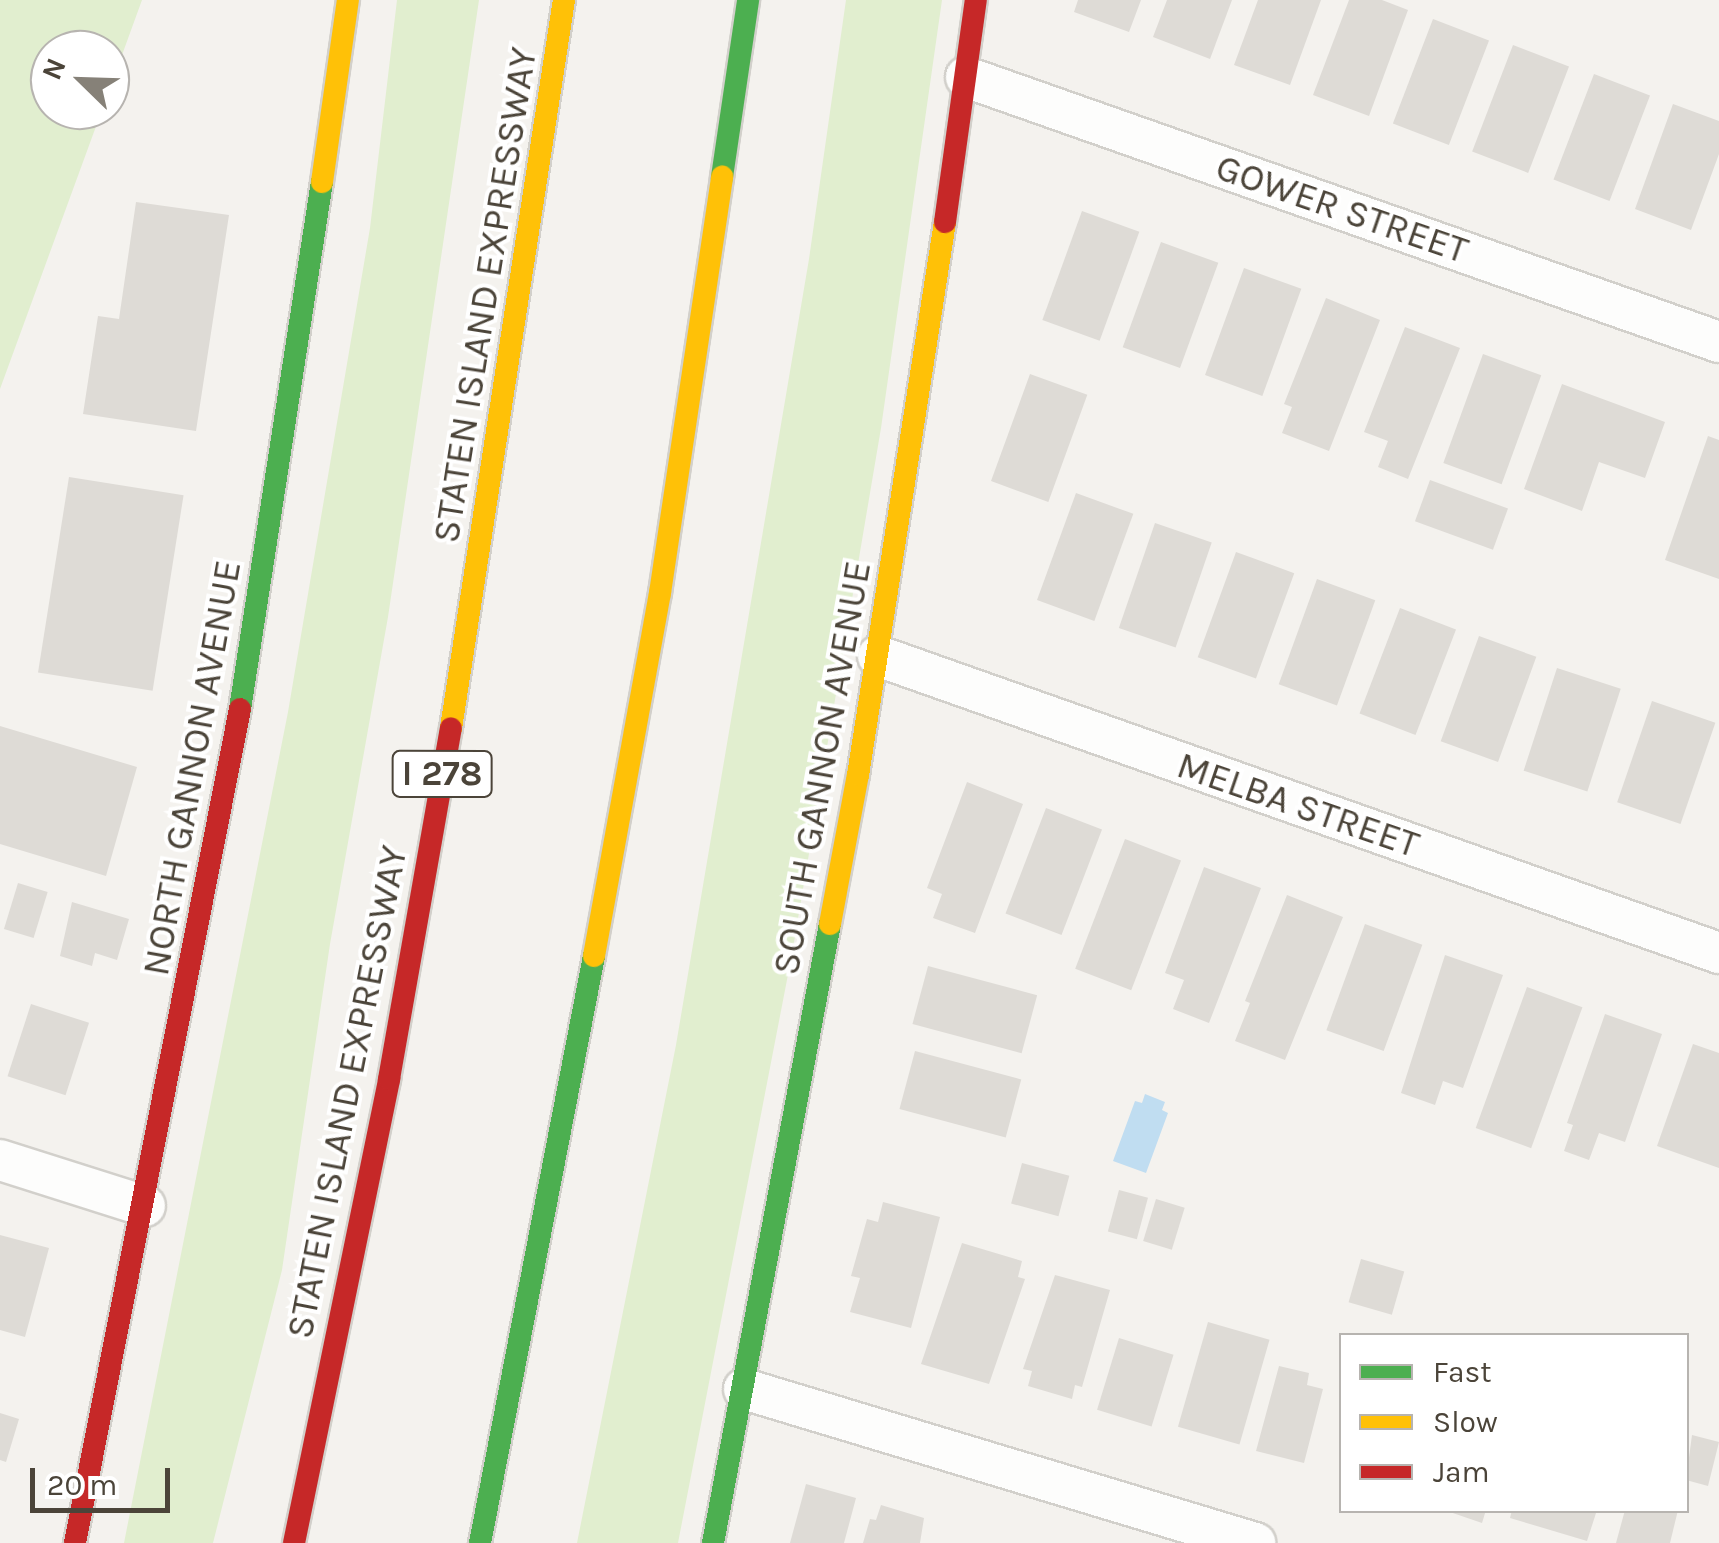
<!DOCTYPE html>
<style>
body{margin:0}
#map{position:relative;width:1719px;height:1543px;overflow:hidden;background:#f4f2ee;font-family:Karla,sans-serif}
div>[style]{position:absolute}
.green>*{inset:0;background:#e1eecf}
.water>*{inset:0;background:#c0ddf1}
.building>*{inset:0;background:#dedbd6;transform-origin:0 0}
.roads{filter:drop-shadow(2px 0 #d2d0cb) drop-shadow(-2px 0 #d2d0cb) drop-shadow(0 2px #d2d0cb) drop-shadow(0 -2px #d2d0cb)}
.street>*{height:40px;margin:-20px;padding:0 20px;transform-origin:20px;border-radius:20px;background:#fdfdfc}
.fast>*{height:22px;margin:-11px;padding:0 11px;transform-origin:11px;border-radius:11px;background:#4caf50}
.slow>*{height:22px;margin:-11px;padding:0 11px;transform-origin:11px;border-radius:11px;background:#ffc107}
.jam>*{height:22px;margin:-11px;padding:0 11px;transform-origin:11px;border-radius:11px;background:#c62828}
span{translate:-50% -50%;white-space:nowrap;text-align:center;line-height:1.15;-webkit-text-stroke:8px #fff;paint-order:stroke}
.shield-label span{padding:2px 8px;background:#fff;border:2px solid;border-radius:8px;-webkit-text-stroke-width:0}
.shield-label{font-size:35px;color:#4b4439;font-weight:700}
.street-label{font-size:38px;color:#4b4439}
.legend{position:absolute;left:1339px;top:1333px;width:350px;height:180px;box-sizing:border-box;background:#fff;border:2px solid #b7b4b0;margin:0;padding:12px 18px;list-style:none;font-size:30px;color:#4b4439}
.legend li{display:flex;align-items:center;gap:20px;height:50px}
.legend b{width:50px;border:2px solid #b7b4b0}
.north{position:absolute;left:30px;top:30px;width:100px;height:100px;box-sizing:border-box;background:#fff;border:2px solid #b7b4b0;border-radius:50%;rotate:293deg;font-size:28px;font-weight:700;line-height:40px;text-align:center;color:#4b4439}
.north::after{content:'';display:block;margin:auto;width:35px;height:45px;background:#868178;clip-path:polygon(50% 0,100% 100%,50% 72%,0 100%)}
.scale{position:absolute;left:30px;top:1468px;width:140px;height:45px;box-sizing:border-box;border:5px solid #4b4439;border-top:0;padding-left:12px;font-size:30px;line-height:35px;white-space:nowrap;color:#4b4439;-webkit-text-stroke:8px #fff;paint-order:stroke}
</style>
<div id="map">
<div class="green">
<div style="clip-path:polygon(0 0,142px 0,110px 88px,110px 50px,50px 50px,50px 110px,102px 110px,0 389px)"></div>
<div style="clip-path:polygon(397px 0,479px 0,388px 617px,330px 944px,282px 1270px,213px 1543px,124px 1543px,288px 712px,370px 228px)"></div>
<div style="clip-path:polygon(846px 0,942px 0,881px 428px,792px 954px,678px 1543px,577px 1543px,676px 1045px,809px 259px)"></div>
</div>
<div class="water">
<div style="clip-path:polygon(1145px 1094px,1165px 1102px,1162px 1110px,1168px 1113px,1146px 1173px,1113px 1161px,1135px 1101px,1142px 1103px)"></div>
</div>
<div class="building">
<div style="clip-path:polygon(1078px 0,1141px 0,1129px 32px,1074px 12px)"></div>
<div style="clip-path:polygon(1167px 0,1232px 0,1210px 59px,1153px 37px)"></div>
<div style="clip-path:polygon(1258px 0,1321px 0,1290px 85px,1234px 65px)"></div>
<div style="clip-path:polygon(1349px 0,1382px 0,1408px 10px,1369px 116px,1313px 95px)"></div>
<div style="left:1433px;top:19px;width:60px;height:112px;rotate:21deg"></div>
<div style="left:1513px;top:45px;width:60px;height:114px;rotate:21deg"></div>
<div style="left:1594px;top:74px;width:60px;height:113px;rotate:21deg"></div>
<div style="clip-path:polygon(1673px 104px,1719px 121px,1719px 154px,1691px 230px,1635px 209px)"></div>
<div style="clip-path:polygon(136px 202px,229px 215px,196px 431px,83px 414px,98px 316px,119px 319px)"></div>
<div style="left:1082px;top:211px;width:61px;height:116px;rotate:20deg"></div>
<div style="left:1161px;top:242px;width:61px;height:112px;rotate:20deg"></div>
<div style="left:1244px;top:268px;width:61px;height:114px;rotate:20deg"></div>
<div style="clip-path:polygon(1326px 298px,1380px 320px,1329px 451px,1282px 433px,1292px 407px,1284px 404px)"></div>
<div style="clip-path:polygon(1405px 327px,1460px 348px,1408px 479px,1378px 467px,1388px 441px,1364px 432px)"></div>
<div style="left:1483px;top:354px;width:62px;height:116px;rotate:20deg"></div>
<div style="left:1030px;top:374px;width:61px;height:114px;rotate:20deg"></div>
<div style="clip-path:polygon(1562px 384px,1665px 422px,1645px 478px,1599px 462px,1582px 511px,1524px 489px)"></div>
<div style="clip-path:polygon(1708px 436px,1719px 440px,1719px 579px,1665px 560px)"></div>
<div style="left:69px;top:477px;width:116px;height:198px;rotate:9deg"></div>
<div style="left:1430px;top:480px;width:83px;height:44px;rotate:20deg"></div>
<div style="left:1076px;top:493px;width:61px;height:114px;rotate:20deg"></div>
<div style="left:1155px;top:523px;width:60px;height:111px;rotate:19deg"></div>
<div style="left:1236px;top:552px;width:62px;height:112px;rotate:20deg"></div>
<div style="left:1317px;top:579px;width:62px;height:112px;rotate:20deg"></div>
<div style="left:1400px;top:608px;width:60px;height:113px;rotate:21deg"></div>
<div style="left:1479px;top:636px;width:61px;height:112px;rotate:20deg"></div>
<div style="left:1557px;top:668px;width:67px;height:108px;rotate:18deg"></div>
<div style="left:1652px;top:701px;width:67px;height:107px;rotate:19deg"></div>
<div style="clip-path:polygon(0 726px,137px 767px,106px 876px,0 844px)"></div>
<div style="clip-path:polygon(967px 782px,1023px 804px,975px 933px,933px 918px,942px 894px,927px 888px)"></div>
<div style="left:1046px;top:808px;width:60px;height:113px;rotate:21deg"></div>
<div style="left:1125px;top:839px;width:60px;height:139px;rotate:21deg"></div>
<div style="clip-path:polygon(1204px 867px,1261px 888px,1209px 1023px,1173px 1009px,1184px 980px,1165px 973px)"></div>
<div style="left:18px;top:883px;width:31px;height:48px;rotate:17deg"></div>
<div style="clip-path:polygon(1287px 895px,1343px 917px,1285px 1060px,1235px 1041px,1250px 1003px,1245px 1001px)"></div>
<div style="clip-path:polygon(72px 902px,129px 919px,117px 960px,95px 953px,92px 966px,60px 956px)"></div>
<div style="left:1365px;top:924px;width:61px;height:113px;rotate:20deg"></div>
<div style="clip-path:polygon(1445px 955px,1503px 975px,1463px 1088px,1443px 1081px,1435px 1105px,1401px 1093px)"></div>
<div style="left:928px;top:966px;width:113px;height:60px;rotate:15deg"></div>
<div style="left:1527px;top:987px;width:59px;height:150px;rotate:20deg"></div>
<div style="left:31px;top:1004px;width:61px;height:76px;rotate:18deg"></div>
<div style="clip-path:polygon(1605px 1014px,1662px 1034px,1625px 1142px,1599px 1133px,1589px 1160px,1564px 1151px,1573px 1125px,1567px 1123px)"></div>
<div style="clip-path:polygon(1693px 1044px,1719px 1053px,1719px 1168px,1657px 1146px)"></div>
<div style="left:915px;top:1051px;width:110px;height:60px;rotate:15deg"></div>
<div style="left:1022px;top:1163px;width:49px;height:42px;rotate:15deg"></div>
<div style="left:1119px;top:1190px;width:30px;height:43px;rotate:15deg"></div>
<div style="left:1156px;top:1199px;width:30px;height:44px;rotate:17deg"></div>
<div style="clip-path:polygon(883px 1202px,940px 1217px,911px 1328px,850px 1312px,860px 1278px,851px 1276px,867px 1219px,878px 1222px)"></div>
<div style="clip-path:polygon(0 1235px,49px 1248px,25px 1337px,0 1330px)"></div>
<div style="clip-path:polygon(962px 1243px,1022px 1261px,1018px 1277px,1025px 1279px,989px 1384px,921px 1364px)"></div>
<div style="left:1361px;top:1259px;width:45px;height:45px;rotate:16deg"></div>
<div style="clip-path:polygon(1055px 1275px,1110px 1290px,1082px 1387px,1075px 1385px,1072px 1399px,1028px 1386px,1032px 1371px,1023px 1369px)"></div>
<div style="left:1208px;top:1322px;width:64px;height:109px;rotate:16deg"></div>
<div style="left:1119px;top:1338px;width:57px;height:75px;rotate:17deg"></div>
<div style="clip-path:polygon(1279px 1366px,1309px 1373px,1307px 1385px,1323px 1389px,1304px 1463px,1256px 1451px)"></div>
<div style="clip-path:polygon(0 1413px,19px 1419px,6px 1462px,0 1460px)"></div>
<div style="clip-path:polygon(1692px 1435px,1719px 1442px,1708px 1486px,1686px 1480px)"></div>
<div style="clip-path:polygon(806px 1484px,856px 1498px,844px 1543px,790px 1543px)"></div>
<div style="clip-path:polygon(881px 1505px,924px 1518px,920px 1543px,863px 1543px,870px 1519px,876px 1520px)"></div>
<div style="clip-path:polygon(1444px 1510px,1486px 1510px,1482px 1523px)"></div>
<div style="clip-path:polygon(1512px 1510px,1597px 1510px,1587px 1541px,1510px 1518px)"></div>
<div style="clip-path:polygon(1625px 1510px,1678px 1510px,1670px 1543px,1616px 1543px)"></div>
</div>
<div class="roads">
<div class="street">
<div style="left:966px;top:77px;width:798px;rotate:19.39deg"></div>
<div style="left:878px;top:656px;width:892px;rotate:19.45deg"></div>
<div style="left:0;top:1160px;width:152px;rotate:17.6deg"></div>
<div style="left:744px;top:1389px;width:534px;rotate:16.77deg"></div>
</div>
<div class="fast">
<div style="left:722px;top:177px;width:179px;rotate:-81.6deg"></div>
<div style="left:240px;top:709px;width:533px;rotate:-81.16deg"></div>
<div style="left:480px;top:1543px;width:598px;rotate:-79.01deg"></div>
<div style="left:713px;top:1543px;width:630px;rotate:-79.3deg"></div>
</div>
<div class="slow">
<div style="left:322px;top:182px;width:184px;rotate:-81.9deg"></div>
<div style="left:451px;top:728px;width:737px;rotate:-81.18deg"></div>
<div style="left:830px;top:924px;width:152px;rotate:-79.4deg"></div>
<div style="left:858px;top:775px;width:560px;rotate:-81.06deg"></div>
<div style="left:594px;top:956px;width:369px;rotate:-79.7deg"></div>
<div style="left:660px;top:593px;width:421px;rotate:-81.5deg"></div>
</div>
<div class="jam">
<div style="left:945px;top:222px;width:224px;rotate:-82.1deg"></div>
<div style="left:75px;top:1543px;width:850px;rotate:-78.81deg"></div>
<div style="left:294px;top:1543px;width:474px;rotate:-78.4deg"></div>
<div style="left:389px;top:1079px;width:356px;rotate:-80deg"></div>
</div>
</div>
<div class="shield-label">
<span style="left:442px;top:774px">I 278</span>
</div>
<div class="street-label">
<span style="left:1342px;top:209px;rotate:19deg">GOWER STREET</span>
<span style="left:485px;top:295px;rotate:-81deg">STATEN ISLAND EXPRESSWAY</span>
<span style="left:192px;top:768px;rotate:-80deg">NORTH GANNON AVENUE</span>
<span style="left:822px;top:768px;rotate:-80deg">SOUTH GANNON AVENUE</span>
<span style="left:1298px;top:805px;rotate:19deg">MELBA STREET</span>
<span style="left:347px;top:1092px;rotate:-79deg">STATEN ISLAND EXPRESSWAY</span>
</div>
<ul class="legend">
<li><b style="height:12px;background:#4caf50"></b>Fast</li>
<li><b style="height:12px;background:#ffc107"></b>Slow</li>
<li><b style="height:12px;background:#c62828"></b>Jam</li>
</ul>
<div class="north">N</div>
<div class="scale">20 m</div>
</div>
